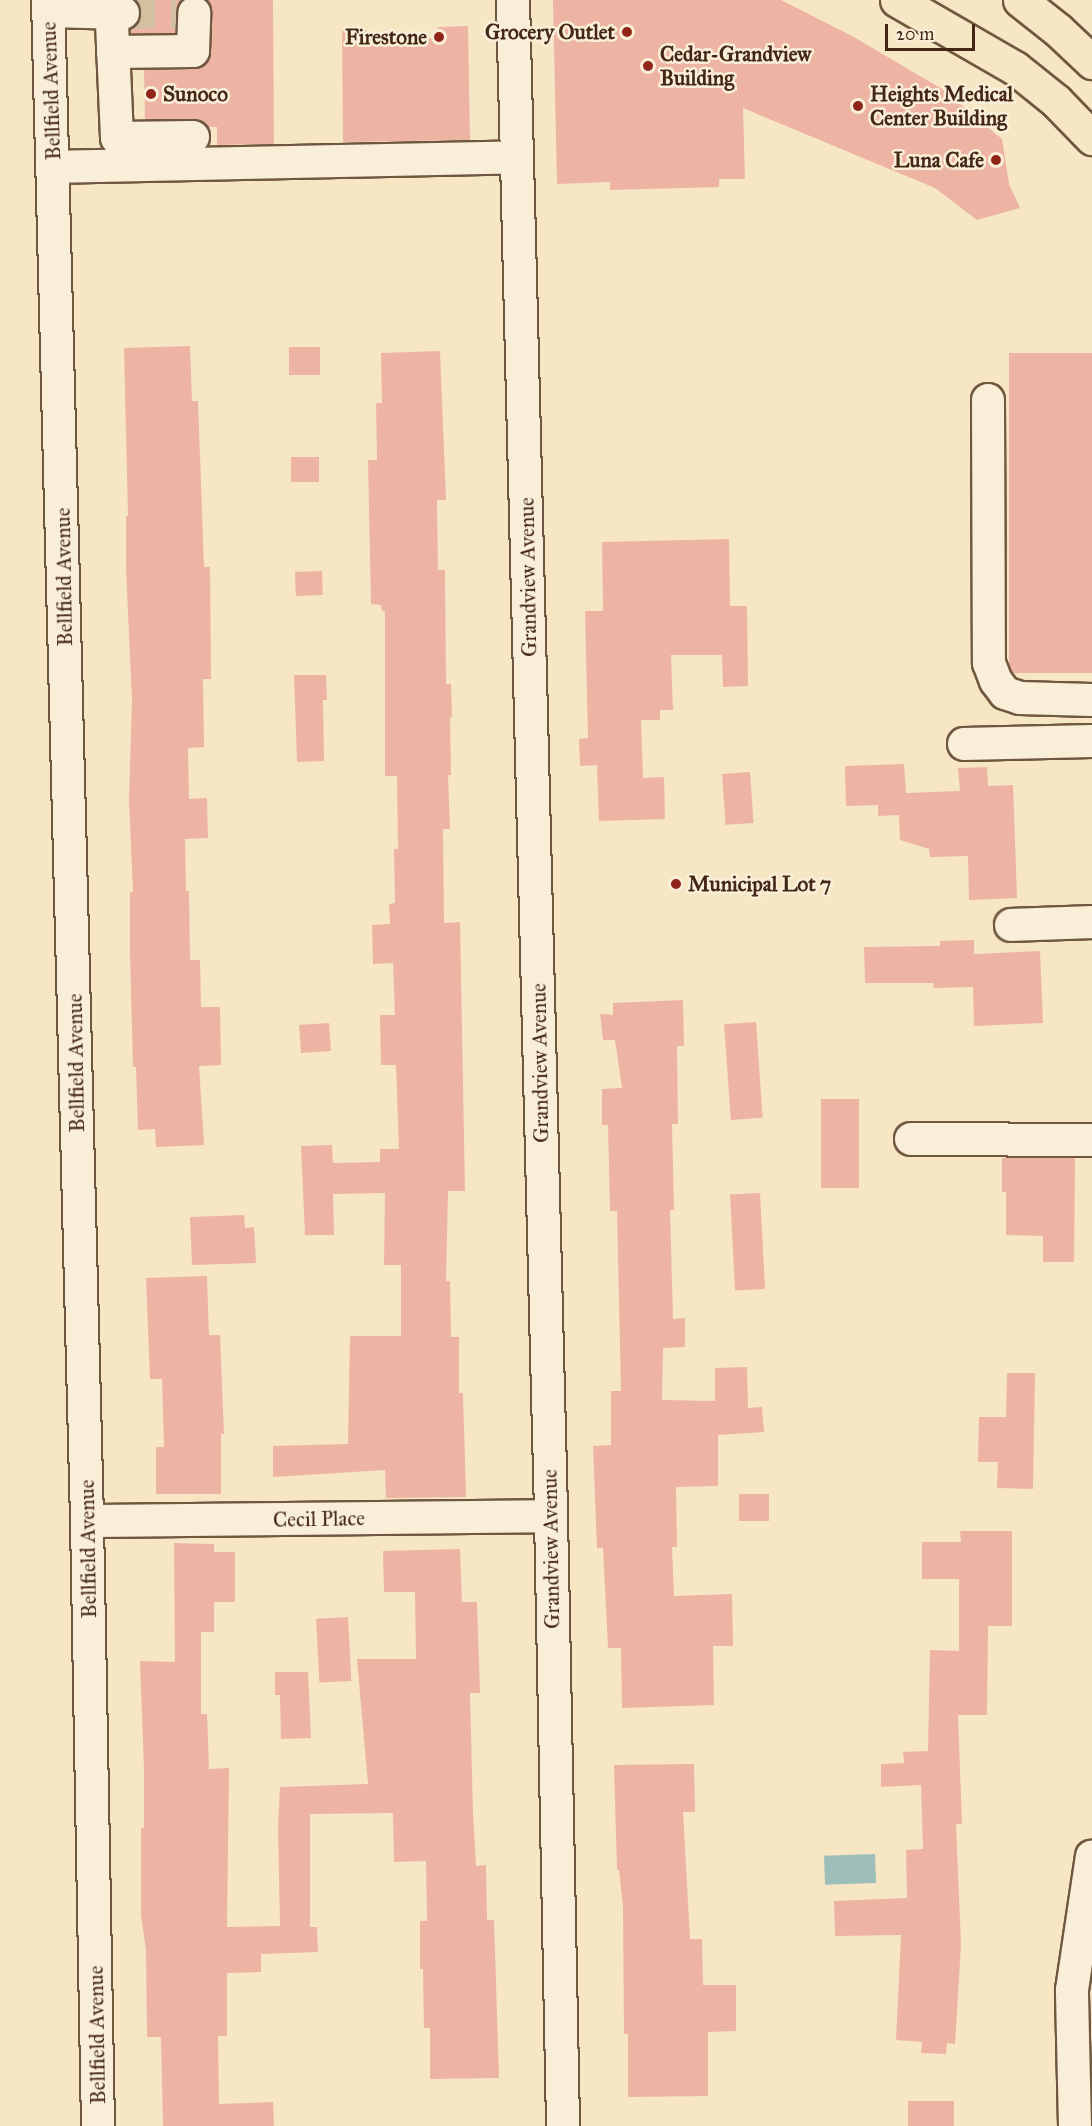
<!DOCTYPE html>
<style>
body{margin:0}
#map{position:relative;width:1092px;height:2126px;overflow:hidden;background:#f6e6c4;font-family:"IM FELL Great Primer",serif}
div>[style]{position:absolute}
.water>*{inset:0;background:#9ebeba;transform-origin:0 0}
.building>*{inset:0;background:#edb4a3;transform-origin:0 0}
.minor-tunnel>*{height:32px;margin-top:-16px;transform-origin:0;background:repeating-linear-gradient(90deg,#d2c0a1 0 32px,transparent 0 48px)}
.roads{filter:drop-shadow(2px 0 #705740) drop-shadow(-2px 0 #705740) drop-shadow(0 2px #705740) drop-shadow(0 -2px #705740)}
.minor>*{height:32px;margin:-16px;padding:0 16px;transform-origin:16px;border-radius:16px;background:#f9efd9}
.major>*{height:33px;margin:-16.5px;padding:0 16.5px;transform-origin:16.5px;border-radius:16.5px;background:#f6e6c4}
.dots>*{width:16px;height:16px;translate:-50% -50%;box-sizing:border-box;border:3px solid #f9efd9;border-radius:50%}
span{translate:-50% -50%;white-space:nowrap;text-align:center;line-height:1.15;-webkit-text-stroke:5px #f9efd9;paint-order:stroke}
.poi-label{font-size:21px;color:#442714;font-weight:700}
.right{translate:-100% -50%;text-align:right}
.left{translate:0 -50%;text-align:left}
.street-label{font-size:21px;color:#442714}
.scale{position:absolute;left:885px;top:24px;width:90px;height:27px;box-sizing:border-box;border:3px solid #442714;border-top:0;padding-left:8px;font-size:18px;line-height:21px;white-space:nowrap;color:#442714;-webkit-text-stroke:4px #f9efd9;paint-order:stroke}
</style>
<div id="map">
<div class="water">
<div style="left:875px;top:1854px;width:29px;height:51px;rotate:88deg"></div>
</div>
<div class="building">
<div style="clip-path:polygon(135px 0,182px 0,176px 12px,175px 33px,130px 34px,130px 29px,138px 23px,141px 14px)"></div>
<div style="clip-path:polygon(206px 0,273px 0,274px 144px,217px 145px,217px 127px,208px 127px,201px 121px,145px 120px,144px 70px,194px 69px,202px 66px,209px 60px,212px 13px)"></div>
<div style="clip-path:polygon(553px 0,781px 0,852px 36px,942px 89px,1002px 139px,1009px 184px,1020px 208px,977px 220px,935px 188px,743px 108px,745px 179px,719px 179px,719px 187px,610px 190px,610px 182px,557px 184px)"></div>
<div style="clip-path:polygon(468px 26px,470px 140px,343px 142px,342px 30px,366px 30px,374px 39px,432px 38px,439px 27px)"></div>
<div style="clip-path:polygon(190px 346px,192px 401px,198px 401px,204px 567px,210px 567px,211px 679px,203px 679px,204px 747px,188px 748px,189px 799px,207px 798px,208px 838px,185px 839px,186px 891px,189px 891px,190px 960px,200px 960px,201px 1007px,220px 1007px,221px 1065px,199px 1066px,204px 1145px,156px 1147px,155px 1129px,138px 1130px,136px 1067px,133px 1067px,130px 954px,130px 892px,133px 892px,129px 800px,132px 700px,126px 569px,126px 516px,128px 516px,124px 348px)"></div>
<div style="left:320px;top:347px;width:28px;height:31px;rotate:90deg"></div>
<div style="clip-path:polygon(440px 351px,446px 500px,437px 500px,438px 570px,445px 570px,446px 684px,451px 684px,452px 717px,450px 717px,451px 775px,448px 775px,450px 829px,443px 829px,444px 923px,460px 922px,465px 1191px,448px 1191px,446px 1281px,450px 1281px,451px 1337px,459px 1337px,459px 1393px,463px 1393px,466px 1497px,386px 1498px,385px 1470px,273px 1477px,273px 1446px,348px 1444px,350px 1336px,401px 1336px,401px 1265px,384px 1265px,385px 1193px,333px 1194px,334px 1235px,305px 1235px,301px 1146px,332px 1145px,333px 1163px,380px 1162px,380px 1149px,399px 1149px,396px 1065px,381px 1065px,380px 1015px,395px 1015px,393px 963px,373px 964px,372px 925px,390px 924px,389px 904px,395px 903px,394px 849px,398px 849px,397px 776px,385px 776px,385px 611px,382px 611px,381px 605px,371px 604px,368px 460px,377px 460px,376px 403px,382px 403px,381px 353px)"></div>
<div style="left:1092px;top:353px;width:320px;height:83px;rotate:90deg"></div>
<div style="left:291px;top:457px;width:28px;height:25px"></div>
<div style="clip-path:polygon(729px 539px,730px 606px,747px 606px,748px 686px,723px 687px,722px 655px,671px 655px,673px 710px,660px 710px,660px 720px,641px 720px,643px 778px,664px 777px,665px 819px,599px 821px,597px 765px,580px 766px,579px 739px,588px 738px,585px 611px,603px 611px,602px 542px)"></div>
<div style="left:322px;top:571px;width:24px;height:27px;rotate:88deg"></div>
<div style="clip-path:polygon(294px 675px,326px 675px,327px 700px,323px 700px,324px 761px,297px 762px)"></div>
<div style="clip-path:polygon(904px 764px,906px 793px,960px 791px,958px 768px,987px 767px,988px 786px,1013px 785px,1017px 898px,969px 900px,968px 856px,930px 857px,929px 849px,900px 840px,899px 815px,878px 816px,878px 805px,846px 806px,845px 766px)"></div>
<div style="left:750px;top:772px;width:51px;height:28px;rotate:86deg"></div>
<div style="clip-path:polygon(974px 940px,974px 954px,1040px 951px,1043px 1023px,974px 1026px,973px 987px,934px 988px,933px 983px,865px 983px,864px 947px,940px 946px,940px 941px)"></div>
<div style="clip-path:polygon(683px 1000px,684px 1046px,677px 1046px,678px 1124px,672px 1124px,674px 1210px,670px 1210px,673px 1319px,685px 1318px,685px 1347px,663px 1348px,662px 1400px,715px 1401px,715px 1368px,747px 1367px,748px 1408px,762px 1407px,764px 1432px,718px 1435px,718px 1486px,676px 1487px,677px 1547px,672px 1547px,674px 1596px,732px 1594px,733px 1646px,713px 1646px,714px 1705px,622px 1708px,621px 1648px,608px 1648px,603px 1548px,597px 1548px,593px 1446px,611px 1445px,611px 1391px,621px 1391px,617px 1211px,610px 1211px,608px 1125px,602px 1125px,602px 1089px,622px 1088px,615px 1040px,603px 1040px,600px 1014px,613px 1015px,613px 1003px)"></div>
<div style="left:756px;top:1022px;width:96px;height:32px;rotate:86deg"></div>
<div style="left:329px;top:1023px;width:28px;height:30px;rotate:86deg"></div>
<div style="left:821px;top:1099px;width:38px;height:89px"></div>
<div style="clip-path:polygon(1002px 1158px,1075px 1158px,1074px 1262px,1043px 1262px,1043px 1236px,1006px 1235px,1006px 1192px,1002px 1192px)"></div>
<div style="left:760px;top:1193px;width:96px;height:30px;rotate:87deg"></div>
<div style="clip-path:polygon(244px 1215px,245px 1228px,254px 1227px,256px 1263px,192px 1265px,190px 1217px)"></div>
<div style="clip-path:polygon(207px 1276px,209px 1335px,220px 1335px,224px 1434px,221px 1434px,221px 1494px,156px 1494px,156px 1447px,164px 1447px,162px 1379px,150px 1379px,146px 1278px)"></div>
<div style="clip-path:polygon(1007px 1373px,1035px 1373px,1033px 1489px,997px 1488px,998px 1462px,978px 1462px,979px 1417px,1006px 1417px)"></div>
<div style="left:769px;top:1494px;width:27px;height:30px;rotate:90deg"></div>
<div style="clip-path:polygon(960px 1531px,1012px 1531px,1012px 1626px,988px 1626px,987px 1715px,958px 1715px,962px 1824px,956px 1824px,961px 1945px,955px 2044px,947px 2043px,946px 2054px,921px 2053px,922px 2042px,896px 2040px,901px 1935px,835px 1936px,834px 1901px,907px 1898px,906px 1850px,923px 1849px,921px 1785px,881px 1787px,881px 1764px,904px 1763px,903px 1752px,928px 1751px,930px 1650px,959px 1651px,959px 1579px,922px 1579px,922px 1542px,961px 1542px)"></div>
<div style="clip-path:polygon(174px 1543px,214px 1544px,214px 1552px,235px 1552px,235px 1602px,214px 1602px,214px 1632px,201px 1632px,201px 1714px,207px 1714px,209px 1769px,229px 1768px,227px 1927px,280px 1926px,278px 1828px,280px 1787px,368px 1784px,357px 1659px,416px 1659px,415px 1592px,384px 1592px,383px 1551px,460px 1549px,462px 1602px,477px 1602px,480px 1693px,470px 1693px,473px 1813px,476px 1866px,486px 1865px,487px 1920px,494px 1920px,499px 2078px,430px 2079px,430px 2028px,424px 2028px,423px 1969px,420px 1969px,420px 1921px,427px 1921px,426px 1861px,394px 1862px,393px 1813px,310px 1814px,310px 1927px,317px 1927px,318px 1952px,261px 1954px,261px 1972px,227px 1973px,227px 2036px,218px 2036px,219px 2104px,273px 2102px,274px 2126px,163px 2126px,161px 2037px,147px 2037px,146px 1950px,141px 1915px,141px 1828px,144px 1828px,144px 1769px,140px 1661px,175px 1662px)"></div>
<div style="left:348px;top:1617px;width:64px;height:32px;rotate:87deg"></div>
<div style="clip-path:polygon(275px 1672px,308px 1672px,311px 1738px,281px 1739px,280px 1695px,275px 1695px)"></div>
<div style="clip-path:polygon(694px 1764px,695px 1812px,683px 1812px,690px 1939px,702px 1939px,703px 1985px,736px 1985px,736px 2031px,708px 2032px,708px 2096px,628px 2097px,628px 2034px,624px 2034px,623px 1907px,619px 1870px,617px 1870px,614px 1765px)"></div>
<div style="left:954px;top:2101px;width:25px;height:46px;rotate:90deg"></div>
</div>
<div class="minor-tunnel">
<div style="left:123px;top:13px;width:53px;rotate:-1.1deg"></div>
</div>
<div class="roads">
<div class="minor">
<div style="left:48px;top:0;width:1521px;rotate:88.53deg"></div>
<div style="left:87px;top:1521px;width:605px;rotate:88.96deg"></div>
<div style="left:111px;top:0;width:138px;rotate:87.5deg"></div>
<div style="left:117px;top:138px;width:76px;rotate:-0.8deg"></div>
<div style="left:513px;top:0;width:1516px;rotate:88.56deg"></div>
<div style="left:551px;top:1516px;width:610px;rotate:88.87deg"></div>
<div style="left:48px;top:11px;width:75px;rotate:1.5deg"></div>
<div style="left:113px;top:52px;width:80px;rotate:-0.7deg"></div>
<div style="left:193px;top:51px;width:38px;rotate:-88deg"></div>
<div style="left:53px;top:167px;width:464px;rotate:-1.2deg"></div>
<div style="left:988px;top:400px;width:263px;rotate:89.8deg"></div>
<div style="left:989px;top:663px;width:19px;rotate:69deg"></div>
<div style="left:996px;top:681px;width:15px;rotate:53deg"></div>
<div style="left:1005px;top:693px;width:16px;rotate:18deg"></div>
<div style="left:1020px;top:698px;width:72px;rotate:1.6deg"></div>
<div style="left:964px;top:744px;width:128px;rotate:-1.3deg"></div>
<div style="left:1011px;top:925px;width:81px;rotate:-2.1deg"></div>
<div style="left:911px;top:1139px;width:181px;rotate:0.3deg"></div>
<div style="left:87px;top:1521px;width:464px;rotate:-0.6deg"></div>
<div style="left:1075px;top:2126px;width:136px;rotate:-91.3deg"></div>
<div style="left:1072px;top:1990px;width:135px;rotate:-81.5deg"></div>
</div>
<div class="major">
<div style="left:897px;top:0;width:136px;rotate:30deg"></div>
<div style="left:1015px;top:68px;width:53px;rotate:38.8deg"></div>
<div style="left:1056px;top:101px;width:52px;rotate:45.8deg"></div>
<div style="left:1020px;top:0;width:48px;rotate:38.3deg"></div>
<div style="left:1058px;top:30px;width:47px;rotate:43.3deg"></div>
</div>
</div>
<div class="dots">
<div style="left:627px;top:32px;background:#8f2418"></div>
<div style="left:439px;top:37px;background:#8f2418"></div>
<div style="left:648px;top:66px;background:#8f2418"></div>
<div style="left:151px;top:94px;background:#8f2418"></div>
<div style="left:858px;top:106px;background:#8f2418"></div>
<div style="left:996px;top:160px;background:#8f2418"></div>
<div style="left:676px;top:884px;background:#8f2418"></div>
</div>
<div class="poi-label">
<span class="right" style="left:615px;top:32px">Grocery Outlet</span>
<span class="right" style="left:427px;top:37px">Firestone</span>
<span class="left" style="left:660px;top:66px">Cedar-Grandview<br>Building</span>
<span class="left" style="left:163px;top:94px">Sunoco</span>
<span class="left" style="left:870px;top:106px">Heights Medical<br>Center Building</span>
<span class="right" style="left:984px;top:160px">Luna Cafe</span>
<span class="left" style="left:688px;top:884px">Municipal Lot 7</span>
</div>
<div class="street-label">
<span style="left:51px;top:91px;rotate:-92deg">Bellfield Avenue</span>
<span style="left:64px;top:577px;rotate:-91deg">Bellfield Avenue</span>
<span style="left:528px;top:577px;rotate:-91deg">Grandview Avenue</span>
<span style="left:76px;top:1063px;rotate:-91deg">Bellfield Avenue</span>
<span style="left:540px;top:1063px;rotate:-91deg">Grandview Avenue</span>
<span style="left:319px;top:1519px;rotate:-1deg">Cecil Place</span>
<span style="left:88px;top:1549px;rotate:-91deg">Bellfield Avenue</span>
<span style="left:551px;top:1549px;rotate:-91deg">Grandview Avenue</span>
<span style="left:97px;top:2035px;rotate:-91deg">Bellfield Avenue</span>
</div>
<div class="scale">20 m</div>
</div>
